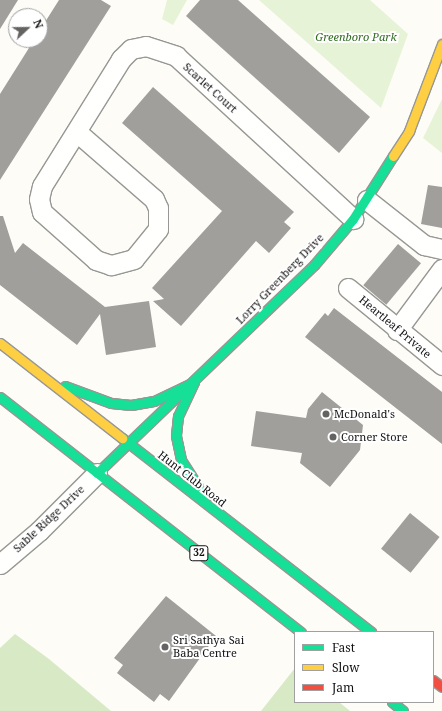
<!DOCTYPE html>
<style>
body{margin:0}
#map{position:relative;width:442px;height:711px;overflow:hidden;background:#fdfcf7;font-family:"Noto Serif",serif}
div>[style]{position:absolute}
.green>*{inset:0;background:#e7f3d7}
.forest>*{inset:0;background:#d8eac5}
.building>*{inset:0;background:#a19f9c;transform-origin:0 0}
.roads{filter:drop-shadow(1px 0 #979795) drop-shadow(-1px 0 #979795) drop-shadow(0 1px #979795) drop-shadow(0 -1px #979795)}
.street>*{height:19px;margin:-9.5px;padding:0 9.5px;transform-origin:9.5px;border-radius:9.5px;background:#fffffe}
.fast>*{height:9px;margin:-4.5px;padding:0 4.5px;transform-origin:4.5px;border-radius:4.5px;background:#16e098}
.slow>*{height:9px;margin:-4.5px;padding:0 4.5px;transform-origin:4.5px;border-radius:4.5px;background:#ffcf43}
.jam>*{height:9px;margin:-4.5px;padding:0 4.5px;transform-origin:4.5px;border-radius:4.5px;background:#f24e42}
.dots>*{width:11px;height:11px;translate:-50% -50%;box-sizing:border-box;border:2px solid #fff;border-radius:50%}
span{translate:-50% -50%;white-space:nowrap;text-align:center;line-height:1.15;-webkit-text-stroke:4px #fff;paint-order:stroke}
.shield-label span{padding:1px 3px;background:#fff;border:1px solid;border-radius:3px;-webkit-text-stroke-width:0}
.shield-label{font-size:10px;color:#111;font-weight:700}
.park-label{font-size:11px;color:#2f6b1f;font-style:italic}
.street-label{font-size:11px;color:#111}
.poi-label{font-size:11px;color:#111}
.left{translate:0 -50%;text-align:left}
.legend{position:absolute;left:294px;top:631px;width:140px;height:72px;box-sizing:border-box;background:#fff;border:1px solid #a0a0a0;margin:0;padding:5px 7px;list-style:none;font-size:12px;color:#111}
.legend li{display:flex;align-items:center;gap:8px;height:20px}
.legend b{width:20px;border:1px solid #a0a0a0}
.north{position:absolute;left:8px;top:8px;width:40px;height:40px;box-sizing:border-box;background:#fff;border:1px solid #a0a0a0;border-radius:50%;rotate:68deg;font-size:11px;font-weight:700;line-height:16px;text-align:center;color:#111}
.north::after{content:'';display:block;margin:auto;width:14px;height:18px;background:#646362;clip-path:polygon(50% 0,100% 100%,50% 72%,0 100%)}
</style>
<div id="map">
<div class="green">
<div style="clip-path:polygon(167px 0,187px 0,173px 25px,162px 19px)"></div>
<div style="clip-path:polygon(259px 0,370px 0,408px 34px,381px 108px)"></div>
<div style="clip-path:polygon(442px 99px,442px 153px,423px 138px)"></div>
</div>
<div class="forest">
<div style="clip-path:polygon(15px 634px,49px 659px,111px 711px,0 711px,0 648px)"></div>
<div style="clip-path:polygon(295px 668px,295px 702px,339px 702px,350px 711px,261px 711px)"></div>
</div>
<div class="building">
<div style="clip-path:polygon(0 0,18px 0,0 29px)"></div>
<div style="clip-path:polygon(59px 0,101px 0,111px 6px,0 180px,0 94px,34px 40px,40px 40px,40px 30px)"></div>
<div style="clip-path:polygon(200px 0,238px 0,370px 117px,339px 153px,186px 16px)"></div>
<div style="clip-path:polygon(153px 87px,294px 212px,284px 222px,291px 228px,269px 253px,256px 241px,181px 326px,153px 301px,164px 299px,152px 288px,222px 211px,122px 123px)"></div>
<div style="clip-path:polygon(428px 185px,442px 187px,442px 228px,421px 224px)"></div>
<div style="clip-path:polygon(0 216px,3px 216px,15px 253px,23px 243px,105px 307px,149px 301px,156px 347px,106px 355px,100px 314px,77px 345px,0 285px)"></div>
<div style="left:398px;top:244px;width:30px;height:54px;rotate:40deg"></div>
<div style="clip-path:polygon(334px 308px,442px 392px,442px 444px,305px 337px,325px 313px,328px 316px)"></div>
<div style="clip-path:polygon(322px 392px,363px 425px,360px 450px,330px 487px,300px 463px,302px 453px,251px 446px,256px 411px,306px 418px,308px 409px)"></div>
<div style="left:410px;top:513px;width:38px;height:46px;rotate:39deg"></div>
<div style="clip-path:polygon(166px 596px,216px 636px,169px 701px,160px 694px,154px 702px,117px 673px,123px 665px,114px 658px)"></div>
</div>
<div class="roads">
<div class="street">
<div style="left:78px;top:133px;width:101px;rotate:41deg"></div>
<div style="left:154px;top:199px;width:10px;rotate:66deg"></div>
<div style="left:158px;top:208px;width:21px;rotate:90deg"></div>
<div style="left:158px;top:229px;width:38px;rotate:129deg"></div>
<div style="left:134px;top:259px;width:24px;rotate:165deg"></div>
<div style="left:111px;top:265px;width:16px;rotate:-162deg"></div>
<div style="left:96px;top:260px;width:72px;rotate:-138.4deg"></div>
<div style="left:42px;top:212px;width:13px;rotate:-103deg"></div>
<div style="left:39px;top:199px;width:13px;rotate:-77deg"></div>
<div style="left:42px;top:186px;width:150px;rotate:-58.1deg"></div>
<div style="left:121px;top:59px;width:14px;rotate:-45deg"></div>
<div style="left:131px;top:49px;width:15px;rotate:-11deg"></div>
<div style="left:146px;top:46px;width:32px;rotate:18deg"></div>
<div style="left:176px;top:56px;width:241px;rotate:42.6deg"></div>
<div style="left:367px;top:200px;width:73px;rotate:38.3deg"></div>
<div style="left:424px;top:245px;width:18px;rotate:13deg"></div>
<div style="left:348px;top:288px;width:122px;rotate:39.3deg"></div>
<div style="left:397px;top:330px;width:76px;rotate:-53.6deg"></div>
<div style="left:0;top:564px;width:51px;rotate:-40.2deg"></div>
<div style="left:39px;top:531px;width:82px;rotate:-45deg"></div>
</div>
<div class="fast">
<div style="left:194px;top:382px;width:38px;rotate:115deg"></div>
<div style="left:178px;top:416px;width:20px;rotate:96deg"></div>
<div style="left:176px;top:436px;width:25px;rotate:78deg"></div>
<div style="left:181px;top:460px;width:40px;rotate:57.1deg"></div>
<div style="left:65px;top:386px;width:49px;rotate:20.3deg"></div>
<div style="left:111px;top:403px;width:20px;rotate:6deg"></div>
<div style="left:131px;top:405px;width:23px;rotate:-10deg"></div>
<div style="left:154px;top:401px;width:44px;rotate:-25.4deg"></div>
<div style="left:0;top:397px;width:382px;rotate:38deg"></div>
<div style="left:122px;top:438px;width:316px;rotate:37.9deg"></div>
<div style="left:97px;top:473px;width:301px;rotate:-43.8deg"></div>
<div style="left:314px;top:265px;width:60px;rotate:-49.7deg"></div>
<div style="left:353px;top:219px;width:75px;rotate:-57.6deg"></div>
<div style="left:392px;top:702px;width:14px;rotate:39deg"></div>
</div>
<div class="slow">
<div style="left:393px;top:156px;width:30px;rotate:-57deg"></div>
<div style="left:409px;top:131px;width:93px;rotate:-69.2deg"></div>
<div style="left:0;top:343px;width:155px;rotate:37.9deg"></div>
</div>
<div class="jam">
<div style="left:433px;top:680px;width:11px;rotate:38deg"></div>
</div>
</div>
<div class="dots">
<div style="left:326px;top:414px;background:#646362"></div>
<div style="left:333px;top:437px;background:#646362"></div>
<div style="left:165px;top:647px;background:#646362"></div>
</div>
<div class="shield-label">
<span style="left:199px;top:553px">32</span>
</div>
<div class="park-label">
<span style="left:356px;top:37px">Greenboro Park</span>
</div>
<div class="street-label">
<span style="left:210px;top:88px;rotate:42deg">Scarlet Court</span>
<span style="left:280px;top:279px;rotate:-46deg">Lorry Greenberg Drive</span>
<span style="left:395px;top:327px;rotate:40deg">Heartleaf Private</span>
<span style="left:192px;top:479px;rotate:38deg">Hunt Club Road</span>
<span style="left:49px;top:519px;rotate:-43deg">Sable Ridge Drive</span>
</div>
<div class="poi-label">
<span class="left" style="left:334px;top:414px">McDonald's</span>
<span class="left" style="left:341px;top:437px">Corner Store</span>
<span class="left" style="left:173px;top:647px">Sri Sathya Sai<br>Baba Centre</span>
</div>
<ul class="legend">
<li><b style="height:5px;background:#16e098"></b>Fast</li>
<li><b style="height:5px;background:#ffcf43"></b>Slow</li>
<li><b style="height:5px;background:#f24e42"></b>Jam</li>
</ul>
<div class="north">N</div>
</div>
